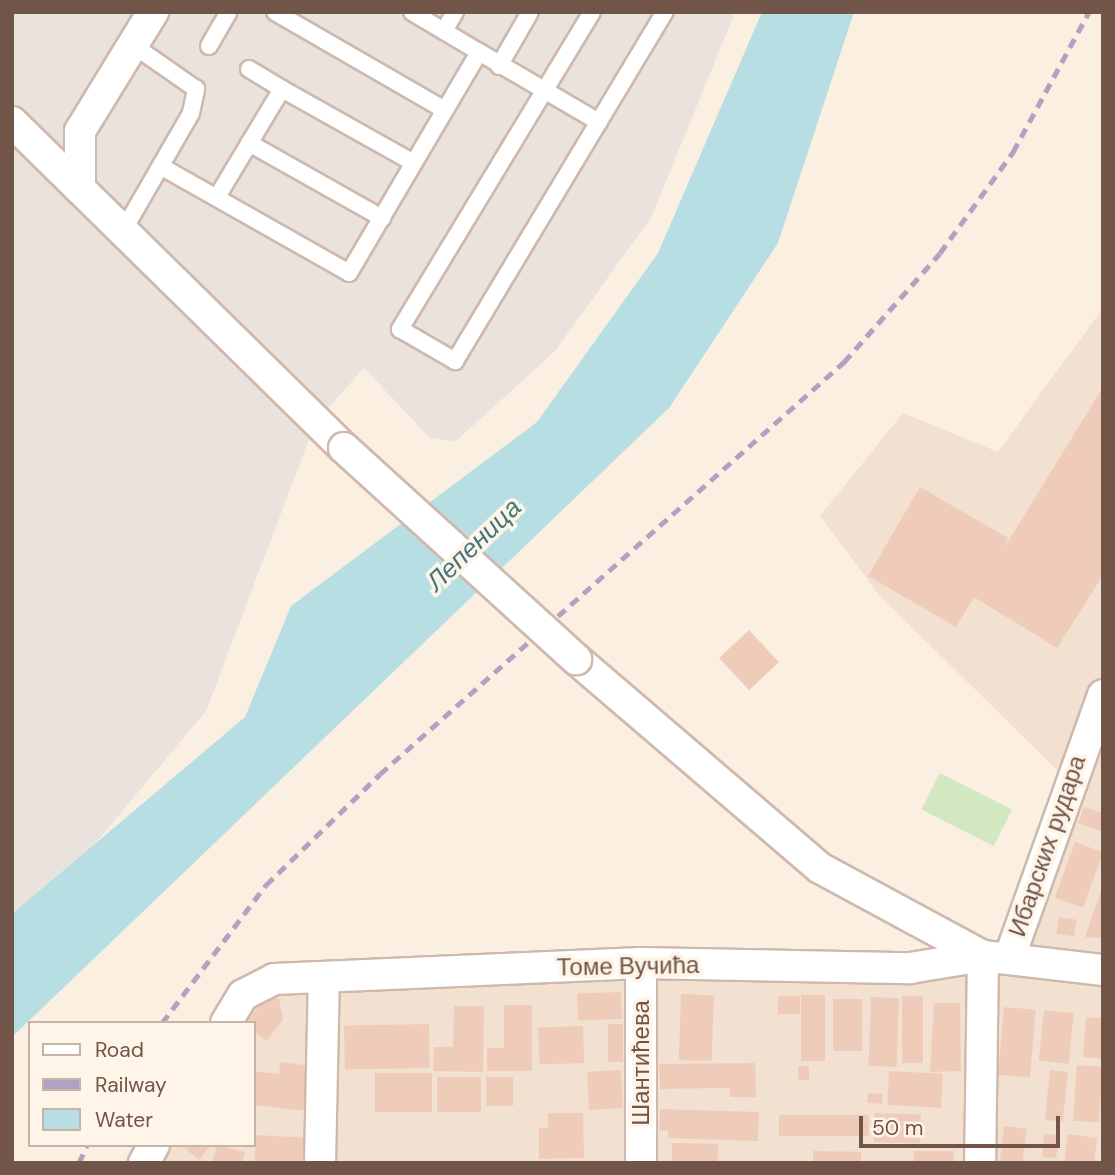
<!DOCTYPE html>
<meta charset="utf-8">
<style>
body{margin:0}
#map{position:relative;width:1115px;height:1175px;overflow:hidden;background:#fbefe1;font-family:"DM Sans",sans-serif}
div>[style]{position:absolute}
.residential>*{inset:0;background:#f2e1d0}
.industrial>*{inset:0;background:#eae2dc}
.green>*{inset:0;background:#d3e7c1;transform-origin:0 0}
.water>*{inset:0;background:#b7dfe3}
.building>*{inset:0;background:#efccba;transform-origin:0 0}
.roads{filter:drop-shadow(2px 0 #ceb9ac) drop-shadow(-2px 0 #ceb9ac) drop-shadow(0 2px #ceb9ac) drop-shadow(0 -2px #ceb9ac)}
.service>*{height:16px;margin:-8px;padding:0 8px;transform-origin:8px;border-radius:8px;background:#fff}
.minor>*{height:30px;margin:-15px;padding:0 15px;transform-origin:15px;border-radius:15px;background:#fff}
.rail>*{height:5px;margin-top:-2.5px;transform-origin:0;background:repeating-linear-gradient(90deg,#b1a1c3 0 10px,transparent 0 17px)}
.bridges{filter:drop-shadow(2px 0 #ceb9ac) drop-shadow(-2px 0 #ceb9ac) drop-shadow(0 2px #ceb9ac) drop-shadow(0 -2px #ceb9ac)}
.minor-bridge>*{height:30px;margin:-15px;padding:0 15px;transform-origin:15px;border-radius:15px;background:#fff}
span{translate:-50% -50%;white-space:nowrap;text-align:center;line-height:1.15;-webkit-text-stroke:7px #fef4e7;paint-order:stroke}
.street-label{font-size:24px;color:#715549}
.water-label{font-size:26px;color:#41777d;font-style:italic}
.frame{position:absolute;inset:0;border:14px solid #715549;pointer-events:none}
.legend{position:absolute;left:28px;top:1021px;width:228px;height:126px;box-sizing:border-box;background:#fef4e7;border:2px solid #c6b4a8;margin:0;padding:9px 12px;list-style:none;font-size:21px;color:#715549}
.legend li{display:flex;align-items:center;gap:14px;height:35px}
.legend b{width:35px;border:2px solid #c6b4a8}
.scale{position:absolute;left:859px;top:1116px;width:201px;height:32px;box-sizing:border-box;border:4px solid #715549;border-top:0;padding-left:9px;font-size:21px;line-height:24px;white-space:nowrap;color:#715549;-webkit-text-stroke:5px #fef4e7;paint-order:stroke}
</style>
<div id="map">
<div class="residential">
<div style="clip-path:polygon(1103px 308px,1103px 1163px,144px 1163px,154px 1145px,254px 1145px,254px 1023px,226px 1023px,243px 995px,1009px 958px,1067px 780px,879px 595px,820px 516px,903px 413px,998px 452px)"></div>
</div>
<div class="industrial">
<div style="clip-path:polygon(12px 12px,735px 12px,652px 216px,555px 351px,456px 441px,430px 438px,364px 368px,316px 421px,206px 711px,12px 943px)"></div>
</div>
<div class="green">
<div style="left:940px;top:773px;width:81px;height:41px;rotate:27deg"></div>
</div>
<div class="water">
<div style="clip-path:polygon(762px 12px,854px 12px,778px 243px,669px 408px,12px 1037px,12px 914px,245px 717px,291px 606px,537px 422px,658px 253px)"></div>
</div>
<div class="building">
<div style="clip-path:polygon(1103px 387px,1103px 575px,1057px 648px,974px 597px,956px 627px,868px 576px,920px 487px,1008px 538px,1003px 550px)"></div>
<div style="left:749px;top:630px;width:44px;height:41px;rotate:47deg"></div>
<div style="clip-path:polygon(1084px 807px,1103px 813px,1103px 832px,1078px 823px)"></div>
<div style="left:1075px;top:842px;width:30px;height:59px;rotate:20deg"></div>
<div style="clip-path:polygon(1102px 888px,1103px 938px,1085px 937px)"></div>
<div style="left:1059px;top:917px;width:18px;height:17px;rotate:9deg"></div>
<div style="left:621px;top:992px;width:27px;height:44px;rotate:88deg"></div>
<div style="left:681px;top:994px;width:33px;height:66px;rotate:2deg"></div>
<div style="left:801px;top:995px;width:24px;height:66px"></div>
<div style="left:778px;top:996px;width:22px;height:18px"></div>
<div style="left:902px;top:996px;width:21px;height:67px"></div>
<div style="left:871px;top:997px;width:28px;height:69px;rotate:2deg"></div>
<div style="clip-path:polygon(264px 999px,279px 999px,283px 1019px,267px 1041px,254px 1032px,254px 1023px,246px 1023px)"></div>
<div style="left:833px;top:999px;width:29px;height:52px"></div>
<div style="clip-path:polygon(934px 1003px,960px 1003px,961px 1071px,930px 1072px)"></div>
<div style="clip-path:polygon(504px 1005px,532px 1005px,532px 1071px,487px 1071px,487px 1048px,504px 1048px)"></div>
<div style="clip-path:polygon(454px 1006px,484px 1006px,483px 1072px,433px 1071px,434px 1047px,453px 1047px)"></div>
<div style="left:1004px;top:1007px;width:32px;height:68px;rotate:5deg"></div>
<div style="left:1044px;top:1010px;width:30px;height:51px;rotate:6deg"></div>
<div style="clip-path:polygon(1086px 1017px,1103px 1018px,1103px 1059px,1083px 1057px)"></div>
<div style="left:429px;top:1024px;width:44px;height:85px;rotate:89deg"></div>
<div style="left:608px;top:1024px;width:15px;height:38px"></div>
<div style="left:583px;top:1026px;width:37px;height:45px;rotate:88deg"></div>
<div style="clip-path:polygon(280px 1062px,311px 1066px,306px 1111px,254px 1105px,254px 1071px,279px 1074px)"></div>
<div style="clip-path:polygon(755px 1063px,756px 1097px,730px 1097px,730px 1088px,660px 1089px,659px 1064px)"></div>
<div style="left:1077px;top:1065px;width:26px;height:56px;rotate:4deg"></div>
<div style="left:809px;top:1066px;width:14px;height:11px;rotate:90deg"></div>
<div style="left:621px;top:1070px;width:38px;height:34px;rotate:87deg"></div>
<div style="left:1050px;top:1070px;width:18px;height:50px;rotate:6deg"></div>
<div style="left:889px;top:1071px;width:54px;height:34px;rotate:3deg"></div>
<div style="left:375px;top:1073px;width:57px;height:39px"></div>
<div style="left:437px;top:1077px;width:44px;height:35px"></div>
<div style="left:486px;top:1077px;width:27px;height:29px"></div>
<div style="left:868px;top:1093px;width:15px;height:10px;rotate:4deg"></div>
<div style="clip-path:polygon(660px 1109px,759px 1112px,758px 1141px,668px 1138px,668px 1131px,659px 1131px)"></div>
<div style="clip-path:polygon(548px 1113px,583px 1113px,584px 1158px,539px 1159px,539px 1128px,548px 1128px)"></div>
<div style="left:875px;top:1113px;width:46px;height:29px;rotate:2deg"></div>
<div style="left:779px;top:1115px;width:90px;height:21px"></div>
<div style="left:1004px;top:1126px;width:23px;height:37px;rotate:7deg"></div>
<div style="left:1044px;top:1134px;width:14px;height:23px;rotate:4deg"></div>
<div style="clip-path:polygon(1068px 1134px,1097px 1138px,1094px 1163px,1064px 1163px)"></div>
<div style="left:256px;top:1135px;width:51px;height:28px;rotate:3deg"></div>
<div style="left:672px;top:1143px;width:46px;height:20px;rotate:1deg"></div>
<div style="clip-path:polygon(181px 1145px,211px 1145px,199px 1160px)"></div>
<div style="clip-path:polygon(217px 1145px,245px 1152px,242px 1163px,212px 1163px)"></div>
<div style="left:813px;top:1151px;width:48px;height:12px;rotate:1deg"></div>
<div style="left:954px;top:1151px;width:12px;height:40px;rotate:90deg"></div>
</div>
<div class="roads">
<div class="service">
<div style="left:275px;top:12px;width:196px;rotate:30deg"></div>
<div style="left:592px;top:12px;width:371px;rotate:121.2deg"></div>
<div style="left:400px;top:329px;width:64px;rotate:30.2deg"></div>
<div style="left:455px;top:361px;width:407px;rotate:-59deg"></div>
<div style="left:444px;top:31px;width:22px;rotate:-60deg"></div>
<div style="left:209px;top:46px;width:39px;rotate:-60deg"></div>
<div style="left:479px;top:52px;width:139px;rotate:30.3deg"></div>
<div style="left:499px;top:66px;width:62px;rotate:-60.1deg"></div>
<div style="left:249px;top:69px;width:39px;rotate:31deg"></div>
<div style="left:249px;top:143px;width:153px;rotate:29.4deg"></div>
<div style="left:162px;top:167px;width:215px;rotate:29.5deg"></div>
<div style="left:349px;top:273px;width:256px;rotate:-59.5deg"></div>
<div style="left:479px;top:52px;width:78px;rotate:-149.2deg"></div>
<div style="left:217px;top:197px;width:126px;rotate:-59deg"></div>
<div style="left:282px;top:89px;width:151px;rotate:29.3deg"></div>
<div style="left:123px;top:231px;width:136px;rotate:-60deg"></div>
<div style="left:191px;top:113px;width:25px;rotate:-78deg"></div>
<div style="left:196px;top:89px;width:77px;rotate:-145.1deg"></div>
</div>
<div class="minor">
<div style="left:12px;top:122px;width:465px;rotate:44.5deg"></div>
<div style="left:80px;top:189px;width:58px;rotate:-90deg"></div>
<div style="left:80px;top:131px;width:140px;rotate:-58.5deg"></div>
<div style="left:576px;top:659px;width:321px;rotate:40.6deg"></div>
<div style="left:820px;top:868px;width:185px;rotate:28.4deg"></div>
<div style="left:983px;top:956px;width:121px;rotate:6.7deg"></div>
<div style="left:1009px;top:959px;width:280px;rotate:-70.4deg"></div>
<div style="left:641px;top:963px;width:200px;rotate:90deg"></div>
<div style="left:226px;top:1023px;width:33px;rotate:-59deg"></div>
<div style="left:243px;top:995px;width:35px;rotate:-27deg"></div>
<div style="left:274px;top:979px;width:367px;rotate:-2.5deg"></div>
<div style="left:641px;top:963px;width:269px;rotate:1.1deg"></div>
<div style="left:910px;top:968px;width:74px;rotate:-9.3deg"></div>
<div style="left:983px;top:956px;width:207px;rotate:90.8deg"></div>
<div style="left:144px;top:1163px;width:21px;rotate:-61deg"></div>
<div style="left:320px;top:1163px;width:184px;rotate:-88.8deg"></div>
</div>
</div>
<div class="rail">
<div style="left:162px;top:1023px;width:173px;rotate:-53deg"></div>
<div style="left:266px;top:885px;width:159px;rotate:-44.2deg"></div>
<div style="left:380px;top:774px;width:621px;rotate:-41.6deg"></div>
<div style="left:844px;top:362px;width:145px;rotate:-48.6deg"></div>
<div style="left:940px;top:253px;width:125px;rotate:-54.1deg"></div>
<div style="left:1013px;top:152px;width:159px;rotate:-61.5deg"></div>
<div style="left:79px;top:1163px;width:20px;rotate:-66deg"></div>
</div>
<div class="bridges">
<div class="minor-bridge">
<div style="left:344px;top:448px;width:314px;rotate:42.3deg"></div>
</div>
</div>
<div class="street-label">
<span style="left:1047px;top:846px;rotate:-71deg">Ибарских рудара</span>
<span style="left:628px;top:966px;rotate:-1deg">Томе Вучића</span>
<span style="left:641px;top:1063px;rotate:-90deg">Шантићева</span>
</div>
<div class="water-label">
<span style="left:474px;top:545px;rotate:-44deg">Лепеница</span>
</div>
<div class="frame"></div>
<ul class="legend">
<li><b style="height:9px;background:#fff"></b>Road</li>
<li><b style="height:9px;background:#b1a1c3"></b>Railway</li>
<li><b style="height:19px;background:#b7dfe3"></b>Water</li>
</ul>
<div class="scale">50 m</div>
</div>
